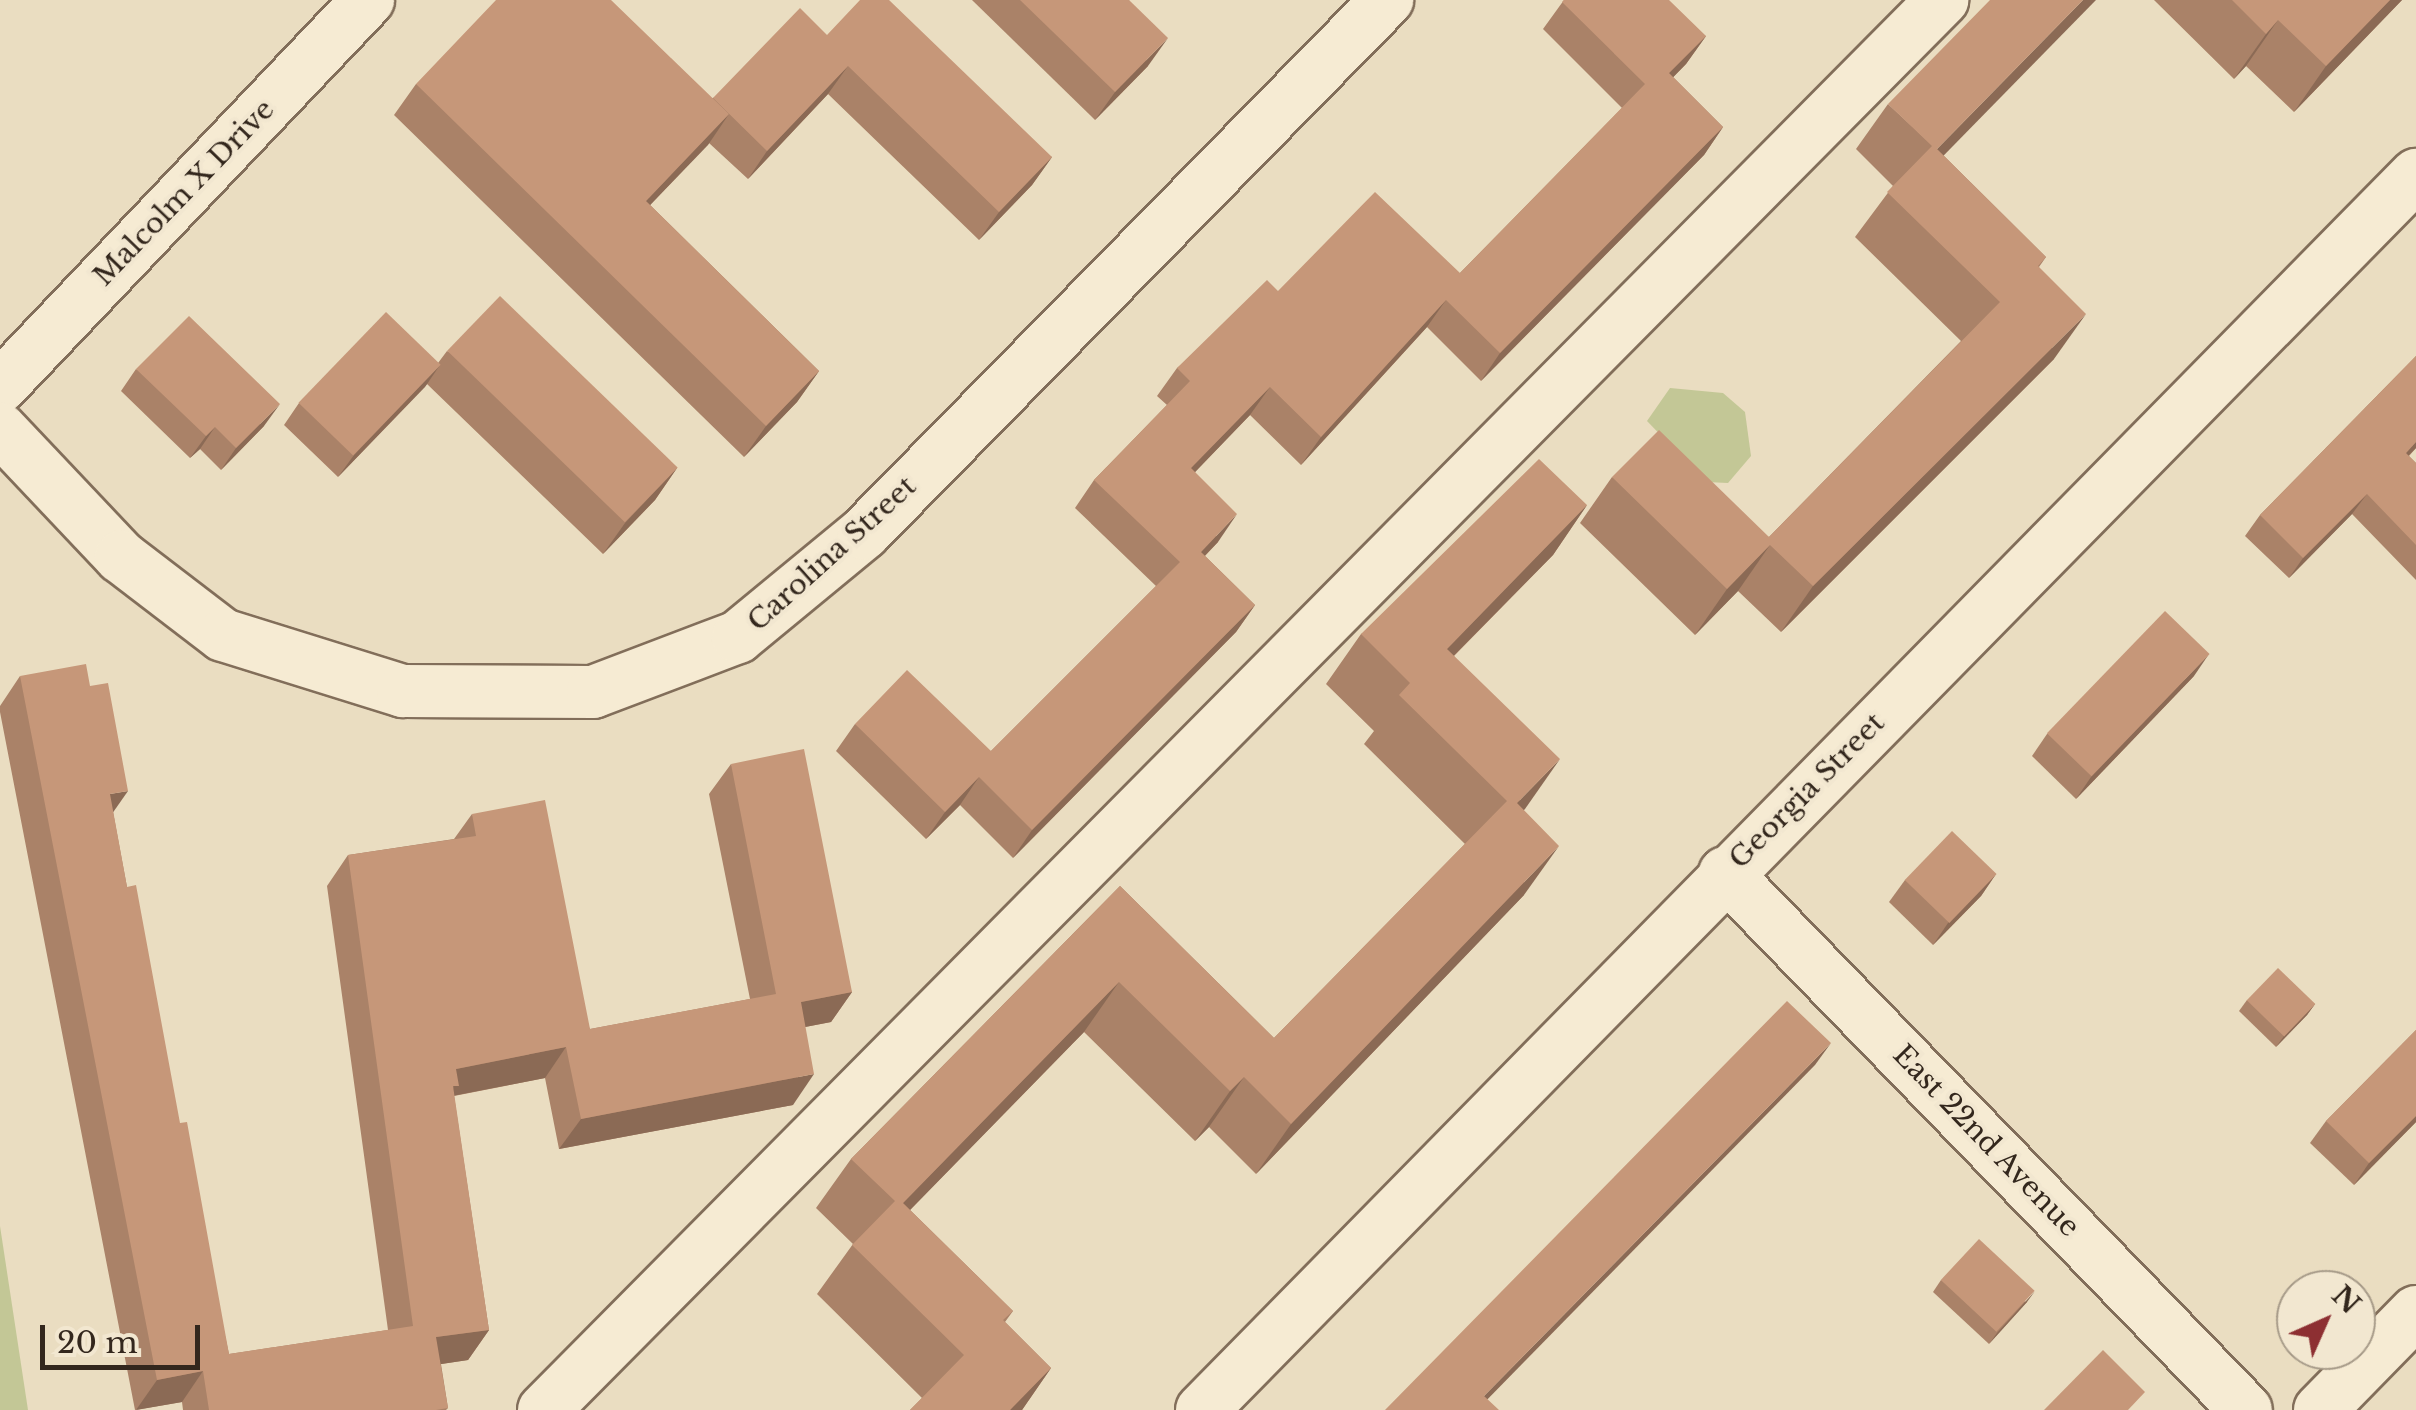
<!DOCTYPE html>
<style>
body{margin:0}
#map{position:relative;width:2416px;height:1410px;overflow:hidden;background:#eaddc1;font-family:"Libre Baskerville",serif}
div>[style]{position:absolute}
.green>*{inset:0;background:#c3c796}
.roads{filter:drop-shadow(2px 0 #826e5a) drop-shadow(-2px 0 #826e5a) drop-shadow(0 2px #826e5a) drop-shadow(0 -2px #826e5a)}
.minor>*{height:52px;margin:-26px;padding:0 26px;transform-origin:26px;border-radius:26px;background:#f6ebd3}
.wall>*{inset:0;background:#aa8268}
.shaded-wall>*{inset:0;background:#8b6a55}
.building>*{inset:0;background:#c69779;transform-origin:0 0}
span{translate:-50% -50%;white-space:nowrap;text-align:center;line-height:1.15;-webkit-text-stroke:8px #f2e7d0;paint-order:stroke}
.street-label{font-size:28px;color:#33271d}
.north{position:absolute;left:2276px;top:1270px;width:100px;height:100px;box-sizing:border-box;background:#f2e7d0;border:2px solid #a69a88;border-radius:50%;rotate:45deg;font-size:28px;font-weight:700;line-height:40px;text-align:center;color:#33271d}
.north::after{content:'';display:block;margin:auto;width:35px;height:45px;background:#8d2f32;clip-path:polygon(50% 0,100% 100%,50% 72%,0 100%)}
.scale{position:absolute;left:40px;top:1325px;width:160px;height:45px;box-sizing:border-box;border:5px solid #33271d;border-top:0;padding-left:12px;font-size:30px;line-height:35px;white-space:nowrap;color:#33271d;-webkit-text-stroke:8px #f2e7d0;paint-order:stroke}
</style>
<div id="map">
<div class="green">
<div style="clip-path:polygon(1670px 388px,1723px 393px,1745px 412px,1751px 456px,1728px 483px,1706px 482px,1647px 421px)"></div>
<div style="clip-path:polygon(0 1226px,28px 1410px,0 1410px)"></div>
</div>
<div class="roads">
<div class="minor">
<div style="left:0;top:387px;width:534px;rotate:-46.44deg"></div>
<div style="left:0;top:429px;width:176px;rotate:46.6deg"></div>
<div style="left:121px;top:557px;width:128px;rotate:37.4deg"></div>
<div style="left:223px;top:635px;width:189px;rotate:17.3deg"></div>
<div style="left:403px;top:691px;width:190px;rotate:0.3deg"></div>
<div style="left:593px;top:692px;width:155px;rotate:-20.8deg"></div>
<div style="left:738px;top:637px;width:163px;rotate:-39.5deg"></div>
<div style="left:864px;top:533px;width:747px;rotate:-45.54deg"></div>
<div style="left:1725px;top:873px;width:748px;rotate:45.87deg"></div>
<div style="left:544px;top:1410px;width:1986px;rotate:-45.24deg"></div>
<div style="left:1202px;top:1410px;width:1732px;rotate:-45.49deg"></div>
<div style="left:2320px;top:1410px;width:137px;rotate:-45.6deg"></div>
</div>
</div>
<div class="wall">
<div style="clip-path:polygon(972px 0,1129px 0,1148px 66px,1095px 120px)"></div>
<div style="clip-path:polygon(1564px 0,1706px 36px,1686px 64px,1673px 77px,1723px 127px,1704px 155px,1481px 381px,1427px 327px,1301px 465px,1250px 415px,1195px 472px,1218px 542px,1205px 556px,1255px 605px,1236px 632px,1013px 858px,960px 805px,926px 839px,836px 751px,855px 724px,991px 751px,1156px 586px,1075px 508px,1094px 480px,1167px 405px,1157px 396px,1177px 368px,1278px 291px,1460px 273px,1622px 108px,1543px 29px)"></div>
<div style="clip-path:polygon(2154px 0,2402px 0,2294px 112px,2246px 66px,2234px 79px)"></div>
<div style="clip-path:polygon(827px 35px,1052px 157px,1032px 185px,979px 240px,828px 94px,748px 179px,709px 143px,650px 205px,819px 371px,797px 402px,744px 457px,394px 115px,416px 84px,713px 98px)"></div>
<div style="clip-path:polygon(1888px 104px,1944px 156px,2046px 257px,2039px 267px,2054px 359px,1781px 632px,1738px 591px,1695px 635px,1580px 523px,1612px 477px,1769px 537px,1961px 341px,1855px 237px,1893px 186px,1856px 149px)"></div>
<div style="clip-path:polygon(447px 351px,677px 468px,655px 500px,603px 554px,427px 384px,338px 477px,284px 425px,299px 403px,438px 363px)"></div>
<div style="clip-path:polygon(2416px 356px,2416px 448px,2409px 456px,2416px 463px,2416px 580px,2352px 514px,2289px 578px,2245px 536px,2260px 515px)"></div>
<div style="clip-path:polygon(136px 369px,264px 426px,221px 470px,200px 449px,190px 458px,121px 391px)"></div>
<div style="clip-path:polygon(1587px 505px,1553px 555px,1454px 656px,1524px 810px,1524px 895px,1256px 1174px,1209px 1127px,1195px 1141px,1084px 1032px,910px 1210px,1013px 1311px,1005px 1322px,1051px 1368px,1022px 1410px,910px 1410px,922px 1398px,817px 1294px,853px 1244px,816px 1208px,851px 1159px,1120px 886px,1274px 1038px,1465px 844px,1364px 744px,1374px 731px,1326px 684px,1361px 634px)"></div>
<div style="clip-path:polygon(20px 676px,113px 812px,127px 887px,229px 1354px,388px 1330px,327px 886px,348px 855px,454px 839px,472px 814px,590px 1029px,750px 999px,709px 794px,731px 764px,852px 992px,831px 1022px,805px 1027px,793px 1105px,559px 1149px,545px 1078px,454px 1096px,489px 1330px,468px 1360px,441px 1364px,448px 1408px,446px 1410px,183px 1410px,182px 1402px,135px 1410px,0 712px,0 706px)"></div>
<div style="clip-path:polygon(2194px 676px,2076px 799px,2032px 756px,2047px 734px)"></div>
<div style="clip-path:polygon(1996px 874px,1981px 896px,1933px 945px,1889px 902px,1905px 880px)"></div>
<div style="clip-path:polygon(2247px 1000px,2315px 1004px,2307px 1015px,2276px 1047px,2239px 1011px)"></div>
<div style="clip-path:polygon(2416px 1030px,2416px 1122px,2354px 1185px,2310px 1143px,2326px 1121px)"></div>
<div style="clip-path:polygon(1941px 1280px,2027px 1302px,1989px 1344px,1933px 1292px)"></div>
</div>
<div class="shaded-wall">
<div style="clip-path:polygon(2083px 0,2096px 0,1905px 195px,1937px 149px)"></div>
<div style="clip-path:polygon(2390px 0,2402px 0,2294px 112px,2326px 66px)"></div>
<div style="clip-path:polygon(2278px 20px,2246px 66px,2234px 79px,2266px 34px)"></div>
<div style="clip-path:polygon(1706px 36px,1686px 64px,1650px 101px,1669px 73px)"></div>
<div style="clip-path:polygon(1168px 38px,1148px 66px,1095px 120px,1115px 92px)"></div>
<div style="clip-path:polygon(848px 66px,828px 94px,748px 179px,767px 151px)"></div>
<div style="clip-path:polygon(729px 114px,708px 145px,624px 232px,646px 201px)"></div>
<div style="clip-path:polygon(1723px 127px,1704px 155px,1481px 381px,1500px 353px)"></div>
<div style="clip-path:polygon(1052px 157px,1032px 185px,979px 240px,999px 212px)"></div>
<div style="clip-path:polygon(1446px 300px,1427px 327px,1301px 465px,1321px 437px)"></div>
<div style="clip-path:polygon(2086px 314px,2054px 359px,1781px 632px,1813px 586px)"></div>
<div style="clip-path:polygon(440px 365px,425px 387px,338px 477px,354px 455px)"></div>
<div style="clip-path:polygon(819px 371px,797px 402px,744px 457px,766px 426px)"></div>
<div style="clip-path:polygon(1270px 387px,1250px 415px,1172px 496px,1191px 468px)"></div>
<div style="clip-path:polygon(280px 404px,264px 426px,221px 470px,236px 448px)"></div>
<div style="clip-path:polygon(215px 427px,200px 449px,190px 458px,206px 436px)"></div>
<div style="clip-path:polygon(2416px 442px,2416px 448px,2391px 473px,2406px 453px)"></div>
<div style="clip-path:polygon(677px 468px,655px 500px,603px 554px,625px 523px)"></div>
<div style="clip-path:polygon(2367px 494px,2352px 514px,2289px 578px,2303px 558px)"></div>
<div style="clip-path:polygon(1587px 505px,1553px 555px,1412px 698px,1447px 649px)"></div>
<div style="clip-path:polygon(1237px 514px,1218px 542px,1182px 579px,1201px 552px)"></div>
<div style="clip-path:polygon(1770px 545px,1738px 591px,1695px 635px,1727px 589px)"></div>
<div style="clip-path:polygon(1255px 605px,1236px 632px,1013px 858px,1032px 830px)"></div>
<div style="clip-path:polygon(2209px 654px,2194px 676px,2076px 799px,2091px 777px)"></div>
<div style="clip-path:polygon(1560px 759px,1525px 809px,1482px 853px,1517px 803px)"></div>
<div style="clip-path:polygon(979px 777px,960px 805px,926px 839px,945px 812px)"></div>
<div style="clip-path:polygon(128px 791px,107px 821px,110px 794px)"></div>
<div style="clip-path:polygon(1559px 846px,1524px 895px,1256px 1174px,1291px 1124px)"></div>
<div style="clip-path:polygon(1996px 874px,1981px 896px,1933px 945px,1948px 923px)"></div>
<div style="clip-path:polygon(1119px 982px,1084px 1032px,868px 1253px,903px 1203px)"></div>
<div style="clip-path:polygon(852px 992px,831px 1022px,779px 1032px,801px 1002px)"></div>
<div style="clip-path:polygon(2315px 1004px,2307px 1015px,2276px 1047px,2284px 1036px)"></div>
<div style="clip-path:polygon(1831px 1043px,1815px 1065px,1477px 1410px,1484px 1396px)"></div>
<div style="clip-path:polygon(566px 1047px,545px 1078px,452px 1096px,456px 1069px)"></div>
<div style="clip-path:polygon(814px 1074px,793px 1105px,559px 1149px,581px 1119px)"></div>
<div style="clip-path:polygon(1244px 1077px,1209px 1127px,1195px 1141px,1230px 1091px)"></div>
<div style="clip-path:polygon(2416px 1116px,2416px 1122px,2354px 1185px,2369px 1163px)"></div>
<div style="clip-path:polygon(2035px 1291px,2027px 1302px,1989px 1344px,1997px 1333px)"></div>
<div style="clip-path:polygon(489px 1330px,468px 1360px,415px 1368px,436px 1337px)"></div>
<div style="clip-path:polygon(1051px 1368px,1022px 1410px,1010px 1410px)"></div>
<div style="clip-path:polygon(203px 1371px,182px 1402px,136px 1410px,157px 1380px)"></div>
</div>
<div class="building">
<div style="clip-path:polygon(496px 0,611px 0,729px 114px,646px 201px,819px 371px,766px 426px,416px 84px)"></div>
<div style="clip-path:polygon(860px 0,889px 0,1052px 157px,999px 212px,848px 66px,767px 151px,713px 98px,800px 8px,827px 35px)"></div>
<div style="clip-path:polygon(1020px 0,1129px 0,1168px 38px,1115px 92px)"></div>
<div style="clip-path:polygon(1564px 0,1669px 0,1706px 36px,1669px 73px,1723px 127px,1500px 353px,1446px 300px,1321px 437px,1270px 387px,1191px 468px,1237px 514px,1201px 552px,1255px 605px,1032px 830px,979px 777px,945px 812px,855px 724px,907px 670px,991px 751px,1180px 562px,1094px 480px,1190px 381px,1177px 368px,1267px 280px,1278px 291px,1375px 192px,1460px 273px,1645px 84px,1562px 2px)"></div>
<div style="clip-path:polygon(1990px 0,2083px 0,1937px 149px,2046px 257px,2038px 266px,2086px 314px,1813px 586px,1770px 545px,1727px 589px,1612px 477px,1659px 430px,1769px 537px,2000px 302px,1887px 192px,1932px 146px,1888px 104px)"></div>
<div style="clip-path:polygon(2232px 0,2390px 0,2326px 66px,2278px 20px,2266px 34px)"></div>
<div style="left:500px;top:296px;width:247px;height:76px;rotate:44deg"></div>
<div style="left:386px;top:312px;width:76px;height:126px;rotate:44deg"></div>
<div style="clip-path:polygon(189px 316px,280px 404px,236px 448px,215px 427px,206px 436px,136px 369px)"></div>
<div style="clip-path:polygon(2416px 356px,2416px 442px,2406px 453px,2416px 463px,2416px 545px,2367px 494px,2303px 558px,2260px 515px)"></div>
<div style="clip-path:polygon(1539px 459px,1587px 505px,1447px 649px,1560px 759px,1517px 803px,1559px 846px,1291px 1124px,1244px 1077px,1230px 1091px,1119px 982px,903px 1203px,1013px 1311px,1003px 1320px,1051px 1368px,1010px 1410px,910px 1410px,964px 1355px,852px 1245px,895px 1201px,851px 1159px,1120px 886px,1274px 1038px,1507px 801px,1399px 695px,1410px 683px,1361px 634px)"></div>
<div style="left:2165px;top:611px;width:62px;height:170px;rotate:44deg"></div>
<div style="clip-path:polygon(86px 664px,90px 686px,108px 683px,128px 791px,110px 794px,127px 887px,136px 885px,180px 1123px,187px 1122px,229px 1354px,413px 1326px,348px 855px,476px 836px,472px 814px,545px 800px,590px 1029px,776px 994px,731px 764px,804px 749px,852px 992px,801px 1002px,814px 1074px,581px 1119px,566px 1047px,456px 1069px,459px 1086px,453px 1086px,489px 1330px,436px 1337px,448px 1408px,436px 1410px,209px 1410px,203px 1371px,157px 1380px,20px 676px)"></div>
<div style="left:1952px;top:831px;width:62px;height:68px;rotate:44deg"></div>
<div style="left:2278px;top:968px;width:52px;height:45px;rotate:44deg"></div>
<div style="clip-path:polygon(1787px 1001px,1831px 1043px,1484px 1396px,1499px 1410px,1385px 1410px)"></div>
<div style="clip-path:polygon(2416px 1030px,2416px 1116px,2369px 1163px,2326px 1121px)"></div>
<div style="left:1979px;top:1239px;width:76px;height:56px;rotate:43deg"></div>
<div style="clip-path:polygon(2103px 1350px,2145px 1392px,2128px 1410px,2044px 1410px)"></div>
</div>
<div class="street-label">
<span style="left:184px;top:193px;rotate:-46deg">Malcolm X Drive</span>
<span style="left:832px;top:554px;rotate:-42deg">Carolina Street</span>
<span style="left:1807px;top:791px;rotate:-45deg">Georgia Street</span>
<span style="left:1986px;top:1141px;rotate:46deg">East 22nd Avenue</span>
</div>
<div class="north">N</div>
<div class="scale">20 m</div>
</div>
